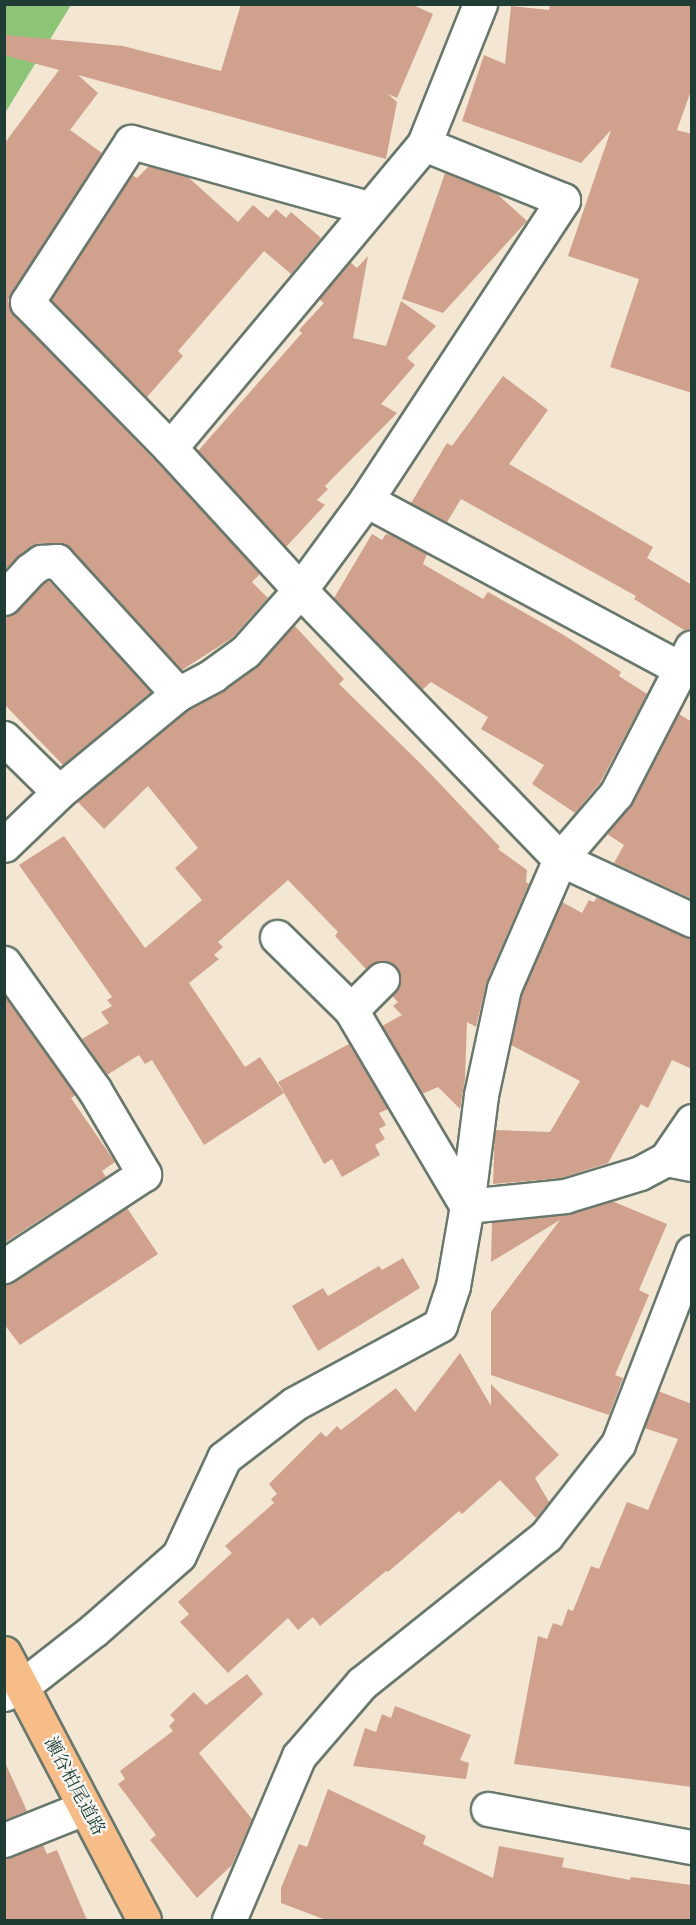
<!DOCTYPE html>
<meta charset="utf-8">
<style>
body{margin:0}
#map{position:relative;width:696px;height:1925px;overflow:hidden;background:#f3e7d4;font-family:Vollkorn,"Noto Serif JP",serif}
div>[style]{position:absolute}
.green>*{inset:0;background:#8dc578}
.building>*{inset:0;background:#d0a18d}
.roads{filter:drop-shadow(2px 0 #69786c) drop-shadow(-2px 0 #69786c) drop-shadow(0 2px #69786c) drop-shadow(0 -2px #69786c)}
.minor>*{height:33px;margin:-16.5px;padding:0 16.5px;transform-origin:16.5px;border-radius:16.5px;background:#fff}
.major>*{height:33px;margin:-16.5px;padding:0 16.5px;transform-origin:16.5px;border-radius:16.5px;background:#f7bd88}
span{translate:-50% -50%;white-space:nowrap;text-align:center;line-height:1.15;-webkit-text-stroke:4.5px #f6f6f2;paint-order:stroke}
.street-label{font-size:18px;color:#1f3d34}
.frame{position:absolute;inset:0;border:6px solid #1f3d34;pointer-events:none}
</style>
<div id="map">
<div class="green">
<div style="clip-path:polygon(5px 5px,71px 5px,5px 113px)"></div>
</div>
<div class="building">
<div style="clip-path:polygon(241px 4px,411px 4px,433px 14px,397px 98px,388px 94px,397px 102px,386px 159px,78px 75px,98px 93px,70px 130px,102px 153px,8px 300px,14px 315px,173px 479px,260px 574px,252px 582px,268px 598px,232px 638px,182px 670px,64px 544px,40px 543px,31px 547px,4px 570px,4px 144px,59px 70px,4px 55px,4px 42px,6px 35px,123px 46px,221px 71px)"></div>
<div style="clip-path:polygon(550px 4px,692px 4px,692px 88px,677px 130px,692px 134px,692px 393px,610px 367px,639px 279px,568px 256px,611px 130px,581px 163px,462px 121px,484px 55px,505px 64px,511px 6px,549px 10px)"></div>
<div style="clip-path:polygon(149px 166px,189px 178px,238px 222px,253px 205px,268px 218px,276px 209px,286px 218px,291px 212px,321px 238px,291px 274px,264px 251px,178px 351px,183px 356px,147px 397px,51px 300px,132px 175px,137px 178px)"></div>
<div style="clip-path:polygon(445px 173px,496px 193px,527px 221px,443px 313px,402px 299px)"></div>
<div style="clip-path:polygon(368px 256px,353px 338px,386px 346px,401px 301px,436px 326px,407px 358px,415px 365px,381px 404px,397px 413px,325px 486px,328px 489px,317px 500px,325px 505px,286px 547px,198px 451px,302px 333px,299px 330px,324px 303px,319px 299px,350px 262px,357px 268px)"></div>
<div style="clip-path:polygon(503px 376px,548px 410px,509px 464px,653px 547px,647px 558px,692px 585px,692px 628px,684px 630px,634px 599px,636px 596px,461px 499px,447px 522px,411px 503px,447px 443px,452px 446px)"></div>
<div style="clip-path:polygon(372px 534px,382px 540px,386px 534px,391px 535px,427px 554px,423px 564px,483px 599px,488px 592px,562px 634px,621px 672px,619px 676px,647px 694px,600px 783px,575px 813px,532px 784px,544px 765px,481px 729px,488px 717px,431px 682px,422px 690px,334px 598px)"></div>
<div style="clip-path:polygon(48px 580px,151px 692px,63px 765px,4px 704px,4px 616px,18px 611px)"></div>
<div style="clip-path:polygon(294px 625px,344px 679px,339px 684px,423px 766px,500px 847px,498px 849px,527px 870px,526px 882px,529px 884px,487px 981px,476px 1027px,467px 1022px,465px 1079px,460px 1109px,438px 1087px,422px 1094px,382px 1026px,402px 1015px,393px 1006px,398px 1002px,392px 996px,400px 983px,400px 974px,396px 966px,387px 961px,378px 961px,366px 969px,335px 936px,338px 932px,288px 880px,218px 942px,223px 947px,214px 955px,219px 959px,189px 983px,245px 1067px,260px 1057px,284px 1093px,204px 1145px,152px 1060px,145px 1064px,139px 1055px,107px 1075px,82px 1039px,109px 1023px,101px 1012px,112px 1006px,107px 1000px,112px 997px,19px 865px,64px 836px,145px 948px,202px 900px,175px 868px,198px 848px,148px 786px,104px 829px,77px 801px,189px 710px,222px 691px,256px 667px)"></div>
<div style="clip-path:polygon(679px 714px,692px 722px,692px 899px,614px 863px,624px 845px,607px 834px,633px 803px)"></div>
<div style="clip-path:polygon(597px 897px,691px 938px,692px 1069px,672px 1060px,648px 1108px,641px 1104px,608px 1163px,561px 1178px,493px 1184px,495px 1130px,550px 1132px,580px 1081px,511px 1045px,522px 994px,562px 902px,582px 913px,589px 900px,594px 902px)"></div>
<div style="clip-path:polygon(4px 996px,76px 1095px,71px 1098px,115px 1162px,102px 1171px,106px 1177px,4px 1243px)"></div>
<div style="clip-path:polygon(349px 1044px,388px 1109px,379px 1113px,386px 1125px,379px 1129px,385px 1139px,375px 1145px,380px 1155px,342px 1177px,332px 1159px,324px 1164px,278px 1082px)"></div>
<div style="clip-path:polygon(612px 1201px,667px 1224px,639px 1290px,649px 1295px,615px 1375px,623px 1378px,609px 1415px,491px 1375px,491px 1312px,560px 1220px,491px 1262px,492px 1222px,567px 1215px)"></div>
<div style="clip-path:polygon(127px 1208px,158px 1254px,20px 1345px,4px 1324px,4px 1285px,14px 1282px)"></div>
<div style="clip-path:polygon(403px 1258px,420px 1288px,318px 1351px,292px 1306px,323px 1288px,328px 1296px,379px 1266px,382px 1270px)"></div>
<div style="clip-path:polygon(460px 1353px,491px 1406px,491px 1384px,559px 1455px,535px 1478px,549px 1502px,536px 1518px,500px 1480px,462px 1514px,459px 1511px,388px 1572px,386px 1571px,320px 1626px,313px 1617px,298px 1630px,288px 1618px,228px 1673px,180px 1622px,189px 1614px,178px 1602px,232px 1553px,225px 1546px,274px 1503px,271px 1499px,277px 1494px,269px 1484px,321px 1432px,326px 1437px,337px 1426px,341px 1430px,396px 1388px,415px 1412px)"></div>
<div style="clip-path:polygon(658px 1391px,692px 1404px,692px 1787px,514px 1764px,538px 1636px,547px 1639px,553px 1623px,562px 1626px,568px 1609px,573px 1611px,591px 1566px,599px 1569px,627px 1502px,648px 1510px,678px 1439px,644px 1428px)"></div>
<div style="clip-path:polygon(247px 1674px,263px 1694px,199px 1753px,252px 1819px,232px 1865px,197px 1898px,150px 1840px,156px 1835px,118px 1784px,125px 1779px,120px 1771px,173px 1731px,169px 1726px,175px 1720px,170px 1715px,194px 1692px,206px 1705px)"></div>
<div style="clip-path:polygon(395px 1706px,471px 1735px,460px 1760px,469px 1763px,466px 1779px,353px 1766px,365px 1728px,376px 1732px,382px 1714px,391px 1718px)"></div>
<div style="clip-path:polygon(4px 1760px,27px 1811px,4px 1820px)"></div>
<div style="clip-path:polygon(328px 1789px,426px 1836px,423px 1844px,493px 1878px,499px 1846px,564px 1858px,562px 1867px,630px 1880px,631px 1877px,692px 1885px,692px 1920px,326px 1920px,281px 1903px,281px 1888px,299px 1844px,307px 1847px)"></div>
<div style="clip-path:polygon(43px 1845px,47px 1854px,57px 1850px,87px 1920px,4px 1920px,4px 1858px)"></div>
</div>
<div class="roads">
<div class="minor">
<div style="left:368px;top:208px;width:246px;rotate:-164.4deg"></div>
<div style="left:131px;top:142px;width:191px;rotate:123deg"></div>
<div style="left:27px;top:302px;width:204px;rotate:45.6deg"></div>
<div style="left:170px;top:448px;width:193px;rotate:47.5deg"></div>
<div style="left:300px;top:590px;width:374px;rotate:46deg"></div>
<div style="left:560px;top:859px;width:145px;rotate:24.8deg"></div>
<div style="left:170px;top:448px;width:396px;rotate:-50.1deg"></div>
<div style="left:424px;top:144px;width:151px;rotate:-68.2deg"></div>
<div style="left:366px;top:500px;width:357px;rotate:28.2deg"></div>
<div style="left:4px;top:598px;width:38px;rotate:-47deg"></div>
<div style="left:30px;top:570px;width:14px;rotate:-36deg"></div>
<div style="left:41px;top:562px;width:16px;rotate:-4deg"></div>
<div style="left:57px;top:561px;width:180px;rotate:47.7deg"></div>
<div style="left:4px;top:738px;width:77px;rotate:44.5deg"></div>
<div style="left:4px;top:845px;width:76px;rotate:-43.9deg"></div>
<div style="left:59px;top:792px;width:154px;rotate:-39.5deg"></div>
<div style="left:178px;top:694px;width:40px;rotate:-28deg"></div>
<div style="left:213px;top:675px;width:39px;rotate:-36deg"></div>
<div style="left:245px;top:652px;width:83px;rotate:-48.4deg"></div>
<div style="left:300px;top:590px;width:112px;rotate:-53.7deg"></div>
<div style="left:366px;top:500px;width:359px;rotate:-56.7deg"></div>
<div style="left:563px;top:200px;width:150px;rotate:-158.1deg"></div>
<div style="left:277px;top:937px;width:104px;rotate:44.6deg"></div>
<div style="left:351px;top:1010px;width:228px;rotate:59.4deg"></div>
<div style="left:467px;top:1206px;width:99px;rotate:-5.8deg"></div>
<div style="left:565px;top:1196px;width:78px;rotate:-17deg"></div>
<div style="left:640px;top:1173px;width:30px;rotate:-28deg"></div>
<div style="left:666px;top:1159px;width:26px;rotate:11deg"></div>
<div style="left:4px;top:963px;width:155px;rotate:54.5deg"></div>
<div style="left:94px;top:1089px;width:99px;rotate:59.5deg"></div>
<div style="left:144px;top:1174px;width:168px;rotate:146.7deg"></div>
<div style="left:351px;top:1010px;width:44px;rotate:-45deg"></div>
<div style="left:666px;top:1159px;width:46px;rotate:-55.6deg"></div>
<div style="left:4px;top:1694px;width:18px;rotate:-22deg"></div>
<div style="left:21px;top:1687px;width:93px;rotate:-38deg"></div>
<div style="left:94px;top:1630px;width:113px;rotate:-41.4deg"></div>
<div style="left:179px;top:1555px;width:107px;rotate:-65.1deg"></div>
<div style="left:224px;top:1458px;width:88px;rotate:-37.6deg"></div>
<div style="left:294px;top:1404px;width:166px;rotate:-28.4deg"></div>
<div style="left:440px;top:1325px;width:41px;rotate:-71.6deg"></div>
<div style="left:453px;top:1286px;width:81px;rotate:-80.1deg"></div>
<div style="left:467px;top:1206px;width:112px;rotate:-82.8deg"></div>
<div style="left:481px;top:1095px;width:109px;rotate:-77.9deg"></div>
<div style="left:504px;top:988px;width:141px;rotate:-66.5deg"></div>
<div style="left:560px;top:859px;width:86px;rotate:-49.3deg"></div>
<div style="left:616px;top:794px;width:165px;rotate:-62.7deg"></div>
<div style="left:488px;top:1809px;width:208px;rotate:10.6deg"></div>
<div style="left:4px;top:1840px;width:86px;rotate:-21.8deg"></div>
<div style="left:229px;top:1920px;width:178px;rotate:-66.9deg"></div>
<div style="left:299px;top:1756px;width:96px;rotate:-49.2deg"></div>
<div style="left:362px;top:1683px;width:236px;rotate:-38.6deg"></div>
<div style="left:546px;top:1536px;width:117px;rotate:-52deg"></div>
<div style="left:618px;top:1444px;width:206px;rotate:-68.9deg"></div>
</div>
<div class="major">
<div style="left:4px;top:1653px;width:301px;rotate:62.3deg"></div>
</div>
</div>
<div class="street-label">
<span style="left:73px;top:1787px;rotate:62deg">瀬谷柏尾道路</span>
</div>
<div class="frame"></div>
</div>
